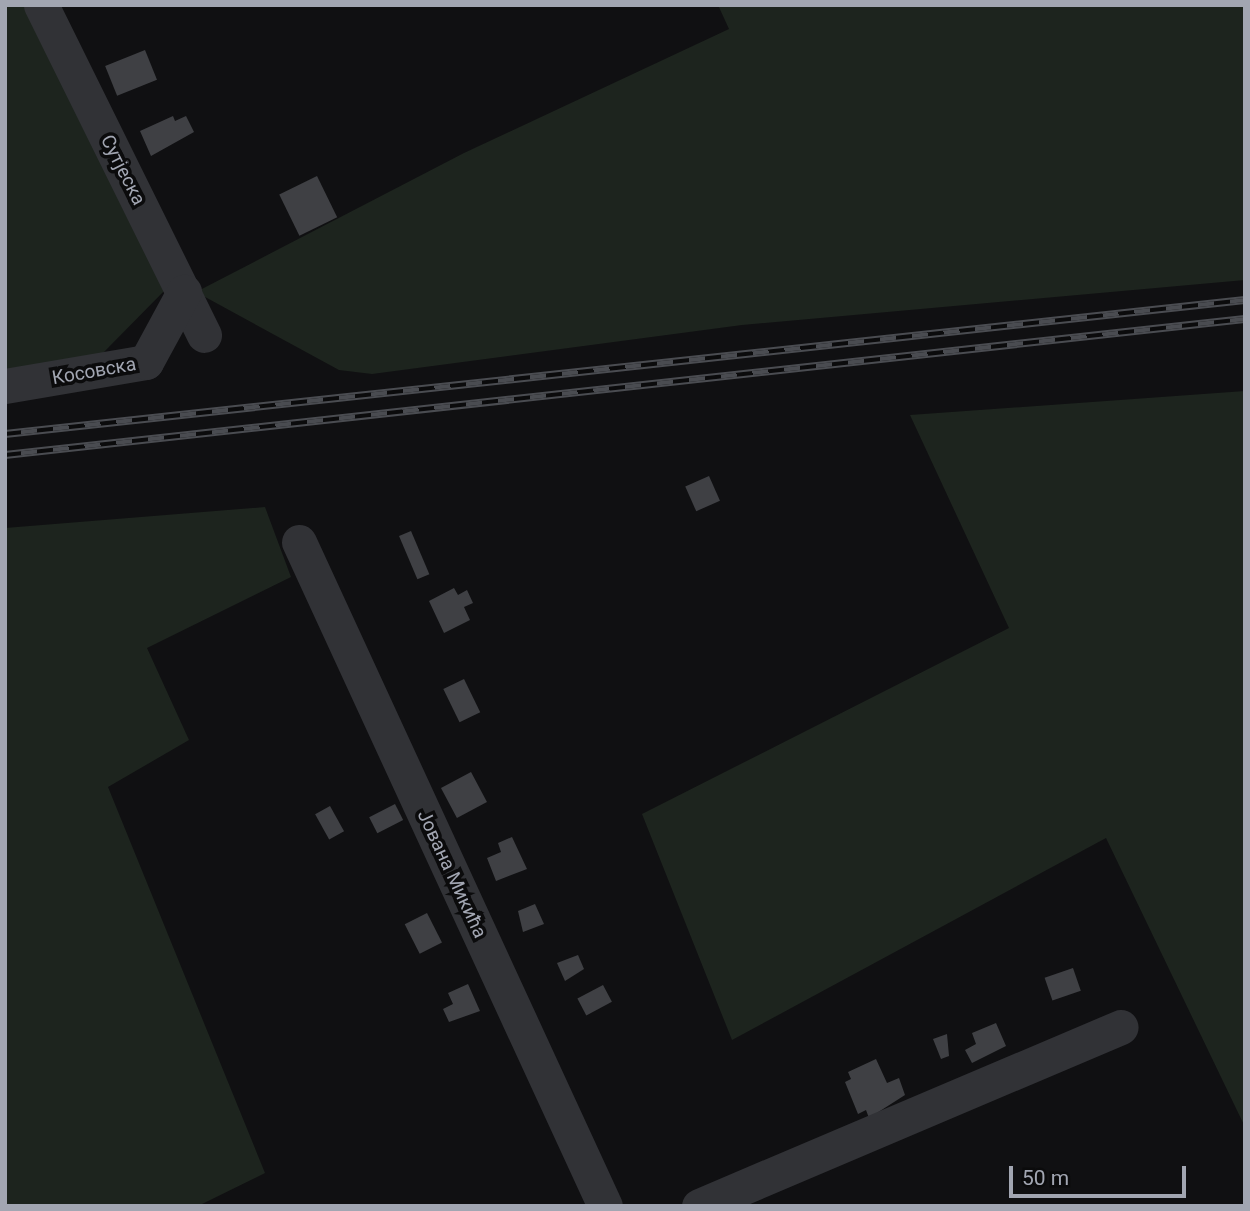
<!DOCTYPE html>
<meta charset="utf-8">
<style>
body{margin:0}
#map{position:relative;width:1250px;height:1211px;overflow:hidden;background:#101012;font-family:Roboto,sans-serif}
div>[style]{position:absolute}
.green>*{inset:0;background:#1d241e}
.building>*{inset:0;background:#3f4044;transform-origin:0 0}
.minor>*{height:35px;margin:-17.5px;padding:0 17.5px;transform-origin:17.5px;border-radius:17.5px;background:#313236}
.rail>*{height:8px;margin-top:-4px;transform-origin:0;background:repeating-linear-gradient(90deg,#0b0b0c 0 16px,#4a4c51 0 32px);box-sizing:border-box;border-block:2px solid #4a4c51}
span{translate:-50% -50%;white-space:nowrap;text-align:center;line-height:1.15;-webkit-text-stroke:7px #0b0b0c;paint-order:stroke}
.street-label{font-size:19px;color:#a2a6b2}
.frame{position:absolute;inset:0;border:7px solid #a2a6b2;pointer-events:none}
.scale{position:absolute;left:1009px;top:1166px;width:177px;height:32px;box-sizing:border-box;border:4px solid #a2a6b2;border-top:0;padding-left:9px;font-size:21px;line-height:24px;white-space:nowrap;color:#a2a6b2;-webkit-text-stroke:5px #0b0b0c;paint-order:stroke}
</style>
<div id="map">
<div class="green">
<div style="clip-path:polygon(5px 5px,24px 5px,169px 286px,103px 353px,5px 382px)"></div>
<div style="clip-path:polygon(718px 5px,1245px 5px,1245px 280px,742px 325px,372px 374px,339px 370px,196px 292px,464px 153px,729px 29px)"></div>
<div style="clip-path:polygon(1245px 391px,1245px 1127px,1106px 838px,732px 1040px,642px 814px,1009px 628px,910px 415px)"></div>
<div style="clip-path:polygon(265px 507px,291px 577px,147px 648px,189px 740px,108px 787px,265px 1173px,198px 1206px,5px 1206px,5px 528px)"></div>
</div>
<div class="building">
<div style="left:145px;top:50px;width:32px;height:43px;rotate:68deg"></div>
<div style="clip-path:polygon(173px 116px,175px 121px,186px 116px,194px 132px,151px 156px,140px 131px)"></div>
<div style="left:317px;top:176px;width:46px;height:42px;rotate:64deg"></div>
<div style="left:709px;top:476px;width:27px;height:26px;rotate:66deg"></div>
<div style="left:411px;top:531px;width:47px;height:13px;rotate:67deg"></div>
<div style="clip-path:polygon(454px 588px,458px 595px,467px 590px,473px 603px,464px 607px,470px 620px,444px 633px,429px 601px)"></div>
<div style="left:464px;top:679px;width:37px;height:23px;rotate:64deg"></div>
<div style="left:471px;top:772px;width:34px;height:34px;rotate:62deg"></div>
<div style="left:395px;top:804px;width:18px;height:29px;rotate:63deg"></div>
<div style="left:330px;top:806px;width:29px;height:17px;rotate:61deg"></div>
<div style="clip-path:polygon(512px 837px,527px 869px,496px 881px,487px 858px,501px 852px,498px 843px)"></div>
<div style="clip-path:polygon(535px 904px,544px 924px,523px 932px,518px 911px)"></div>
<div style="left:427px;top:913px;width:33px;height:25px;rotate:63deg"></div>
<div style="clip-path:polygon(578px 955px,584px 969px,565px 981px,557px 963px)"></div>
<div style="left:1073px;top:968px;width:24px;height:30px;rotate:71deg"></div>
<div style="clip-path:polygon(468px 984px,480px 1011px,449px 1022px,443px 1009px,453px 1004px,448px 993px)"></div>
<div style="left:603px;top:985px;width:19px;height:29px;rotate:62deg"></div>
<div style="clip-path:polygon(996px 1023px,1006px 1046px,972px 1063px,965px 1050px,976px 1044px,972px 1033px)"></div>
<div style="clip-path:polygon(947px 1034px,949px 1056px,941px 1059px,933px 1039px)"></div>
<div style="clip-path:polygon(876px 1059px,887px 1083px,899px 1078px,905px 1095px,869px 1118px,866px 1110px,858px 1114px,845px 1082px,851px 1079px,848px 1072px)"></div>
</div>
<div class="minor">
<div style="left:41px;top:5px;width:368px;rotate:63.7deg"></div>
<div style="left:5px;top:386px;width:143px;rotate:-9.7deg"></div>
<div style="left:146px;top:362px;width:80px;rotate:-61.5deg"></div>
<div style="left:299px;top:542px;width:731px;rotate:65.26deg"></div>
<div style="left:699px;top:1206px;width:458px;rotate:-23deg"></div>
</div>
<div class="rail">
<div style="left:5px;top:434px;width:1247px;rotate:-6.17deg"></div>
<div style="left:5px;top:455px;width:1247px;rotate:-6.26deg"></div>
</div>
<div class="street-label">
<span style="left:123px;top:170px;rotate:63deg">Сутјеска</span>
<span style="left:94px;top:371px;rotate:-10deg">Косовска</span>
<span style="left:452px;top:874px;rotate:65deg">Јована Микића</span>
</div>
<div class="frame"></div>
<div class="scale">50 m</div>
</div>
